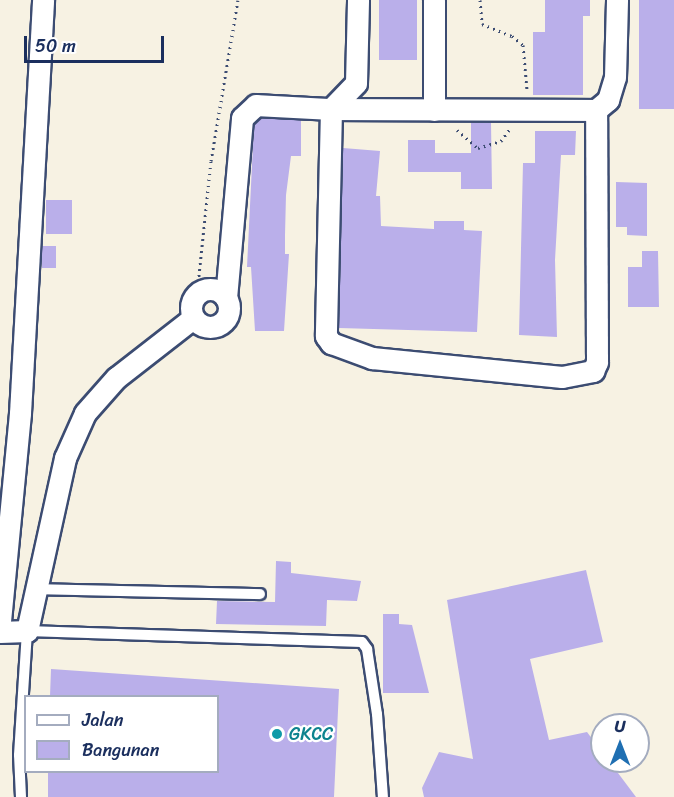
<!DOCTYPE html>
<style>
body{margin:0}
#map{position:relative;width:674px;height:797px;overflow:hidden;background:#f7f2e3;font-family:Sriracha,sans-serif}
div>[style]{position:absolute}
.building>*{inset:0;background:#baafea;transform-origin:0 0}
.path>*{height:3px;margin-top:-1.5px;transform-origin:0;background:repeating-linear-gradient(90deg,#3c4c72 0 1.5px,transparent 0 6px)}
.roads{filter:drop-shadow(2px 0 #3c4c72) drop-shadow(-2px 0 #3c4c72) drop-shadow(0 2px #3c4c72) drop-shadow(0 -2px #3c4c72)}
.service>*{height:10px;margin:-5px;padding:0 5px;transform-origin:5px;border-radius:5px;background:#fff}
.minor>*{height:21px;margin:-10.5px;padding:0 10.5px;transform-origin:10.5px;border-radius:10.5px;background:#fff}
.minor>.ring{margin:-10.5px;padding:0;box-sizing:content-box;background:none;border:21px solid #fff;border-radius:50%}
.dots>*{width:16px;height:16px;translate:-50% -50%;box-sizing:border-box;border:3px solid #fff;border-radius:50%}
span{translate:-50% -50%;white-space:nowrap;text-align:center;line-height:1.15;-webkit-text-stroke:4.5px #fff;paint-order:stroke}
.culture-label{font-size:18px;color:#0d838f}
.left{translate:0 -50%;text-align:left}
.legend{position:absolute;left:24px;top:695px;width:195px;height:78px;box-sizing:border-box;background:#fff;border:2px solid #a4acbf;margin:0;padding:8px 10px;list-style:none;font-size:18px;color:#1b2f5e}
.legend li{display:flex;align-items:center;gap:12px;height:30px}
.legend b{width:30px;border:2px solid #a4acbf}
.north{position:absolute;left:590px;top:713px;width:60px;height:60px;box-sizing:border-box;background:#fff;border:2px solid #a4acbf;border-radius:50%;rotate:0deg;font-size:16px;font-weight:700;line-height:24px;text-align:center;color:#1b2f5e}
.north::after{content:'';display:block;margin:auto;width:21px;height:27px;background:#1f6fb2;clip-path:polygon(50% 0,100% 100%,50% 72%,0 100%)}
.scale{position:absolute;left:24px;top:36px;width:140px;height:27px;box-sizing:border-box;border:3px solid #1b2f5e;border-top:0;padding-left:8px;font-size:18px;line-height:21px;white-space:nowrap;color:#1b2f5e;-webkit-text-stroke:4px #fff;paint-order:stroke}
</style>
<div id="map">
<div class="building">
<div style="left:379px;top:0;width:38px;height:60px"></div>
<div style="clip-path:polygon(545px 0,590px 0,590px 16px,583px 16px,583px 95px,533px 95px,533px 32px,545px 32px)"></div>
<div style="left:639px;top:0;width:35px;height:109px"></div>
<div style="clip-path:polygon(261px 118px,301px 120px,301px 156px,291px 156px,286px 195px,285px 235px,285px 254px,289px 254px,284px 331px,255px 331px,251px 267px,247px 267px,254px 124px)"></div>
<div style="clip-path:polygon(471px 122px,491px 122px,492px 189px,461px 189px,461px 172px,408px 172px,408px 140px,435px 140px,435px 153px,471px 153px)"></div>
<div style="clip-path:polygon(535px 131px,576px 131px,575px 155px,561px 155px,555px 260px,557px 337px,519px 335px,523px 163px,535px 163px)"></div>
<div style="clip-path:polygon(343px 148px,380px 151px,376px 196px,380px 196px,381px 226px,434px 229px,434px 221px,464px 221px,464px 230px,482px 231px,477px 332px,339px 328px)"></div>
<div style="clip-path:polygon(616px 182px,647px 183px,647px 236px,627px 235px,627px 227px,616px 227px)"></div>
<div style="left:46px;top:200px;width:26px;height:34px"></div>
<div style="left:42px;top:246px;width:14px;height:22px"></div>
<div style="clip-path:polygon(642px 251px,658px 251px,659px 307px,628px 307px,628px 267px,642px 267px)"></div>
<div style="clip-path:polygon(276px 561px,291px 562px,291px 573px,361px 581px,357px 601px,327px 600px,326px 626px,216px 624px,217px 601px,275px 602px)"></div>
<div style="clip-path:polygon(586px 570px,603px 642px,530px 659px,549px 740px,587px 732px,602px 752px,602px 761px,609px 761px,636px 797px,424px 797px,422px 788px,439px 752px,473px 759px,447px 600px)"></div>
<div style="clip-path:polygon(383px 614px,399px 614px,399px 624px,412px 625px,429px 693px,383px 693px)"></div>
<div style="clip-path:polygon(51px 669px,339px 689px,334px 797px,48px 797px,48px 771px,218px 771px,218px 696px,50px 696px)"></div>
</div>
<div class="path">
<div style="left:480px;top:0;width:24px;rotate:85deg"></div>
<div style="left:482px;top:24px;width:32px;rotate:22deg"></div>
<div style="left:512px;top:36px;width:14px;rotate:39deg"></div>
<div style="left:523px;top:45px;width:45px;rotate:84.9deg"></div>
<div style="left:457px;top:130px;width:28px;rotate:41deg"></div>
<div style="left:478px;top:148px;width:24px;rotate:-17deg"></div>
<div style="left:501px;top:141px;width:14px;rotate:-54deg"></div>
<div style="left:197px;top:294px;width:134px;rotate:-84deg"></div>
<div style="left:211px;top:161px;width:163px;rotate:-80.5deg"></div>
</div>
<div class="roads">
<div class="service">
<div style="left:36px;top:589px;width:224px;rotate:1.3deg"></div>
<div style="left:21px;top:797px;width:42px;rotate:-92.7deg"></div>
<div style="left:19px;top:755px;width:124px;rotate:-86.3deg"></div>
<div style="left:27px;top:631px;width:335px;rotate:1.9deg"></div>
<div style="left:362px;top:642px;width:9px;rotate:54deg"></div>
<div style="left:367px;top:649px;width:66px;rotate:81.3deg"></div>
<div style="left:377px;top:714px;width:83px;rotate:85.9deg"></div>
</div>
<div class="minor">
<div style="left:331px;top:109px;width:36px;rotate:-46deg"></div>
<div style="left:356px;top:83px;width:83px;rotate:-88.6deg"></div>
<div style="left:434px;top:110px;width:110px;rotate:-90deg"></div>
<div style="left:596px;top:110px;width:16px;rotate:-40deg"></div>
<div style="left:608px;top:100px;width:24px;rotate:-73deg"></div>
<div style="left:615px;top:77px;width:77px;rotate:-88.5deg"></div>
<div class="ring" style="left:191px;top:289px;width:17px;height:17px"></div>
<div style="left:226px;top:298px;width:181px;rotate:-84.9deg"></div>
<div style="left:242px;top:118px;width:19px;rotate:-43deg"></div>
<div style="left:256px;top:105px;width:75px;rotate:3.1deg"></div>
<div style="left:331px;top:109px;width:227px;rotate:91.3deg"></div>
<div style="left:326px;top:336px;width:9px;rotate:54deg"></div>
<div style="left:331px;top:343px;width:44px;rotate:20.1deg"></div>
<div style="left:372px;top:358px;width:191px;rotate:5.7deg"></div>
<div style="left:562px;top:377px;width:32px;rotate:-11deg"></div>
<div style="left:593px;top:371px;width:10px;rotate:-66deg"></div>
<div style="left:597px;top:362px;width:252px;rotate:-90.2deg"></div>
<div style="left:596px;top:110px;width:265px;rotate:-179.8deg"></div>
<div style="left:0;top:621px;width:209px;rotate:-84.5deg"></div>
<div style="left:20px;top:413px;width:414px;rotate:-86.8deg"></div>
<div style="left:0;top:632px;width:27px;rotate:-2deg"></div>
<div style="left:27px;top:631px;width:177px;rotate:-77.6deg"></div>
<div style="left:65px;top:458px;width:49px;rotate:-66deg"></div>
<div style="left:85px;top:413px;width:47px;rotate:-48.5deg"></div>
<div style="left:116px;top:378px;width:98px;rotate:-37.9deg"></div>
</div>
</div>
<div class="dots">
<div style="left:277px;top:734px;background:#0f9aa8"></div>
</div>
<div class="culture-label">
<span class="left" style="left:289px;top:734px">GKCC</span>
</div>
<ul class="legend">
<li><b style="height:8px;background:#fff"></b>Jalan</li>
<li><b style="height:16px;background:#baafea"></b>Bangunan</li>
</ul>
<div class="north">U</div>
<div class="scale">50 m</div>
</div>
